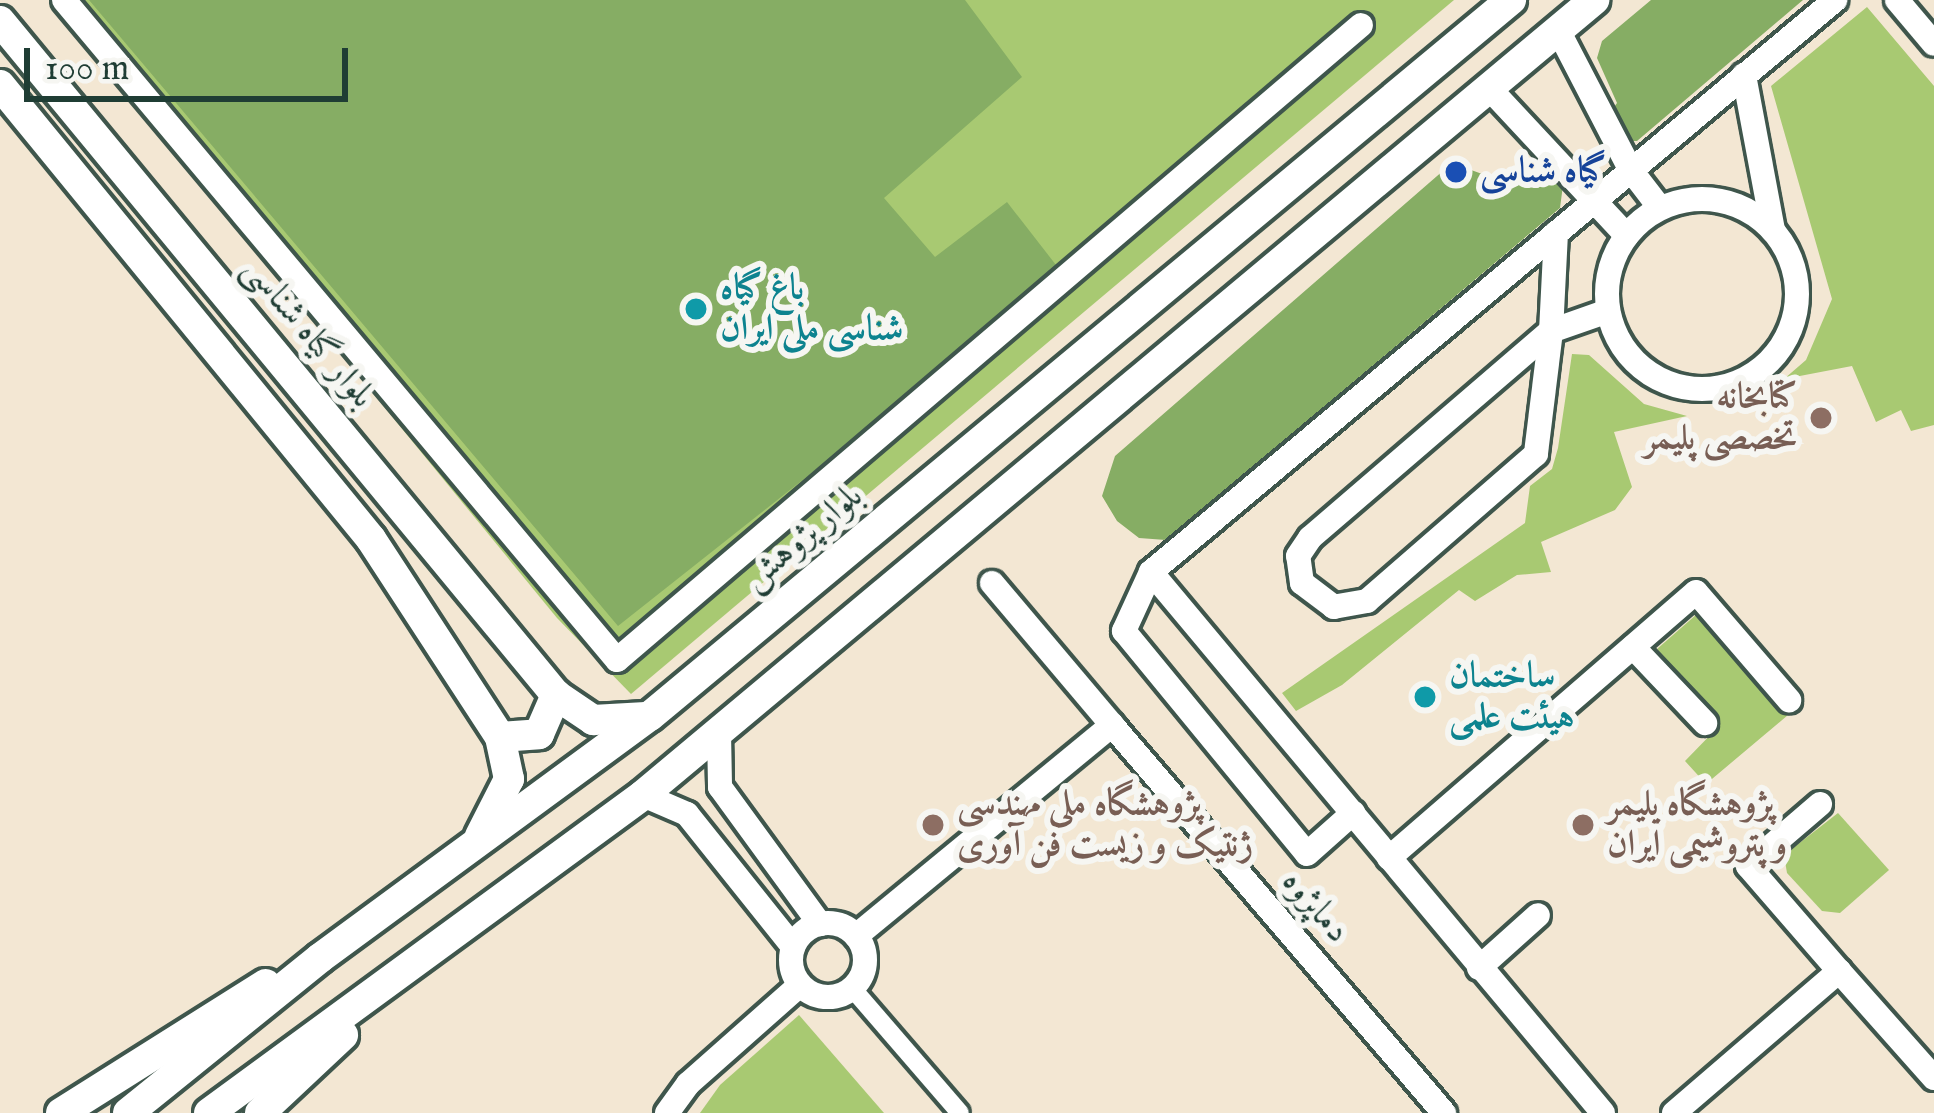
<!DOCTYPE html>
<meta charset="utf-8">
<style>
body{margin:0}
#map{position:relative;width:1934px;height:1113px;overflow:hidden;background:#f3e7d3;font-family:"IM FELL English",Amiri,serif}
div>[style]{position:absolute}
.green>*{inset:0;background:#a8c972}
.forest>*{inset:0;background:#86ad64}
.roads{filter:drop-shadow(3px 0 #3f564c) drop-shadow(-3px 0 #3f564c) drop-shadow(0 3px #3f564c) drop-shadow(0 -3px #3f564c)}
.pedestrian>*{height:18px;margin:-9px;padding:0 9px;transform-origin:9px;border-radius:9px;background:#fff}
.minor>*{height:24px;margin:-12px;padding:0 12px;transform-origin:12px;border-radius:12px;background:#fff}
.minor>.ring{margin:-12px;padding:0;box-sizing:content-box;background:none;border:24px solid #fff;border-radius:50%}
.tertiary>*{height:30px;margin:-15px;padding:0 15px;transform-origin:15px;border-radius:15px;background:#fff}
.dots>*{width:33px;height:33px;translate:-50% -50%;box-sizing:border-box;border:6px solid #f6f6f2;border-radius:50%}
span{translate:-50% -50%;white-space:nowrap;text-align:center;line-height:1.15;-webkit-text-stroke:12px #f6f6f2;paint-order:stroke}
.transit-label{font-size:36px;color:#164399;font-weight:700}
.left{translate:0 -50%;text-align:left}
.culture-label{font-size:36px;color:#0d838f;font-weight:700}
.street-label{font-size:36px;color:#1f3d34}
.education-label{font-size:36px;color:#785e54;font-weight:700}
.right{translate:-100% -50%;text-align:right}
.scale{position:absolute;left:24px;top:48px;width:324px;height:54px;box-sizing:border-box;border:6px solid #1f3d34;border-top:0;padding-left:15px;font-size:36px;line-height:42px;white-space:nowrap;color:#1f3d34;-webkit-text-stroke:9px #f6f6f2;paint-order:stroke}
</style>
<div id="map">
<div class="green">
<div style="clip-path:polygon(51px 0,1454px 0,631px 694px,557px 618px)"></div>
<div style="clip-path:polygon(1867px 7px,1934px 86px,1934px 425px,1911px 431px,1901px 410px,1876px 422px,1852px 366px,1784px 379px,1806px 360px,1832px 299px,1771px 86px)"></div>
<div style="clip-path:polygon(1572px 354px,1589px 355px,1644px 404px,1687px 416px,1614px 432px,1632px 487px,1615px 510px,1541px 542px,1551px 572px,1517px 575px,1475px 601px,1459px 590px,1342px 685px,1296px 711px,1282px 693px,1525px 523px,1530px 486px,1552px 469px,1558px 448px)"></div>
<div style="clip-path:polygon(1697px 614px,1788px 715px,1706px 784px,1685px 761px,1720px 725px,1657px 649px)"></div>
<div style="clip-path:polygon(1838px 813px,1889px 870px,1840px 913px,1822px 911px,1787px 873px,1784px 855px)"></div>
<div style="clip-path:polygon(799px 1015px,884px 1113px,700px 1113px,720px 1085px)"></div>
</div>
<div class="forest">
<div style="clip-path:polygon(89px 0,965px 0,1022px 77px,884px 198px,935px 257px,1007px 202px,1063px 274px,618px 626px)"></div>
<div style="clip-path:polygon(1651px 0,1803px 0,1637px 141px,1624px 141px,1609px 114px,1617px 103px,1597px 58px,1602px 41px)"></div>
<div style="clip-path:polygon(1452px 163px,1515px 186px,1544px 166px,1563px 185px,1560px 208px,1166px 540px,1139px 538px,1117px 521px,1102px 496px,1115px 456px)"></div>
</div>
<div class="roads">
<div class="pedestrian">
<div style="left:852px;top:988px;width:165px;rotate:49.2deg"></div>
</div>
<div class="minor">
<div style="left:64px;top:0;width:861px;rotate:50.04deg"></div>
<div style="left:617px;top:660px;width:978px;rotate:-40.48deg"></div>
<div style="left:1897px;top:0;width:57px;rotate:49.9deg"></div>
<div style="left:1558px;top:30px;width:157px;rotate:62.6deg"></div>
<div style="left:1630px;top:169px;width:49px;rotate:52.4deg"></div>
<div style="left:1744px;top:75px;width:158px;rotate:79.4deg"></div>
<div style="left:1489px;top:88px;width:202px;rotate:47deg"></div>
<div class="ring" style="left:1607px;top:199px;width:166px;height:166px"></div>
<div style="left:1556px;top:233px;width:98px;rotate:92.9deg"></div>
<div style="left:1551px;top:331px;width:60px;rotate:-19.3deg"></div>
<div style="left:1551px;top:331px;width:124px;rotate:97deg"></div>
<div style="left:1536px;top:454px;width:224px;rotate:139deg"></div>
<div style="left:1367px;top:601px;width:34px;rotate:170deg"></div>
<div style="left:1334px;top:607px;width:40px;rotate:-143deg"></div>
<div style="left:1302px;top:583px;width:27px;rotate:-98deg"></div>
<div style="left:1298px;top:556px;width:22px;rotate:-56deg"></div>
<div style="left:1310px;top:538px;width:318px;rotate:-40.7deg"></div>
<div style="left:1151px;top:572px;width:65px;rotate:114.6deg"></div>
<div style="left:1124px;top:631px;width:288px;rotate:50.6deg"></div>
<div style="left:1307px;top:854px;width:62px;rotate:-41.7deg"></div>
<div style="left:992px;top:583px;width:186px;rotate:49.8deg"></div>
<div style="left:1633px;top:647px;width:105px;rotate:46.5deg"></div>
<div style="left:719px;top:733px;width:54px;rotate:88.9deg"></div>
<div style="left:720px;top:787px;width:170px;rotate:53.9deg"></div>
<div style="left:643px;top:795px;width:48px;rotate:23.4deg"></div>
<div style="left:687px;top:814px;width:170px;rotate:51.4deg"></div>
<div style="left:1389px;top:858px;width:406px;rotate:-40.9deg"></div>
<div style="left:1696px;top:592px;width:143px;rotate:49.3deg"></div>
<div class="ring" style="left:791px;top:923px;width:50px;height:50px"></div>
<div style="left:856px;top:936px;width:332px;rotate:-39.5deg"></div>
<div style="left:1112px;top:725px;width:511px;rotate:49.45deg"></div>
<div style="left:1479px;top:968px;width:79px;rotate:-41.9deg"></div>
<div style="left:1839px;top:971px;width:143px;rotate:48.4deg"></div>
<div style="left:667px;top:1113px;width:36px;rotate:-54deg"></div>
<div style="left:688px;top:1084px;width:149px;rotate:-41.5deg"></div>
<div style="left:1603px;top:1113px;width:705px;rotate:-129.88deg"></div>
<div style="left:1151px;top:572px;width:892px;rotate:-39.9deg"></div>
<div style="left:1674px;top:1113px;width:218px;rotate:-40.7deg"></div>
<div style="left:1839px;top:971px;width:139px;rotate:-130.9deg"></div>
<div style="left:1748px;top:866px;width:95px;rotate:-40.7deg"></div>
</div>
<div class="tertiary">
<div style="left:0;top:21px;width:874px;rotate:50.48deg"></div>
<div style="left:556px;top:695px;width:45px;rotate:34deg"></div>
<div style="left:593px;top:720px;width:53px;rotate:-3.2deg"></div>
<div style="left:0;top:85px;width:586px;rotate:50.74deg"></div>
<div style="left:371px;top:539px;width:236px;rotate:56.9deg"></div>
<div style="left:500px;top:737px;width:43px;rotate:77.9deg"></div>
<div style="left:509px;top:779px;width:64px;rotate:117deg"></div>
<div style="left:500px;top:737px;width:39px;rotate:-4deg"></div>
<div style="left:539px;top:734px;width:43px;rotate:-66.4deg"></div>
<div style="left:61px;top:1113px;width:242px;rotate:-32.2deg"></div>
<div style="left:128px;top:1113px;width:247px;rotate:-38.9deg"></div>
<div style="left:320px;top:958px;width:409px;rotate:-36.3deg"></div>
<div style="left:650px;top:716px;width:1120px;rotate:-39.75deg"></div>
<div style="left:209px;top:1113px;width:538px;rotate:-36.23deg"></div>
<div style="left:643px;top:795px;width:1240px;rotate:-39.89deg"></div>
<div style="left:260px;top:1113px;width:114px;rotate:-43.2deg"></div>
</div>
</div>
<div class="dots">
<div style="left:1456px;top:172px;background:#1a4fb4"></div>
<div style="left:696px;top:309px;background:#0f9aa8"></div>
<div style="left:1821px;top:418px;background:#8d6e63"></div>
<div style="left:1425px;top:697px;background:#0f9aa8"></div>
<div style="left:933px;top:825px;background:#8d6e63"></div>
<div style="left:1583px;top:825px;background:#8d6e63"></div>
</div>
<div class="transit-label">
<span class="left" style="left:1480px;top:172px">گیاه شناسی</span>
</div>
<div class="culture-label">
<span class="left" style="left:720px;top:309px">باغ گیاه‌<br>شناسی ملی ایران</span>
<span class="left" style="left:1449px;top:697px">ساختمان<br>هیئت علمی</span>
</div>
<div class="street-label">
<span style="left:308px;top:333px;rotate:50deg">بلوار گیاه شناسی</span>
<span style="left:803px;top:538px;rotate:-40deg">بلوار پژوهش</span>
<span style="left:1315px;top:907px;rotate:49deg">دماپژوه</span>
</div>
<div class="education-label">
<span class="right" style="left:1797px;top:418px">کتابخانه<br>تخصصی پلیمر</span>
<span class="left" style="left:957px;top:825px">پژوهشگاه ملی مهندسی<br>ژنتیک و زیست فن آوری</span>
<span class="left" style="left:1607px;top:825px">پژوهشگاه پلیمر<br>و پتروشیمی ایران</span>
</div>
<div class="scale">100 m</div>
</div>
